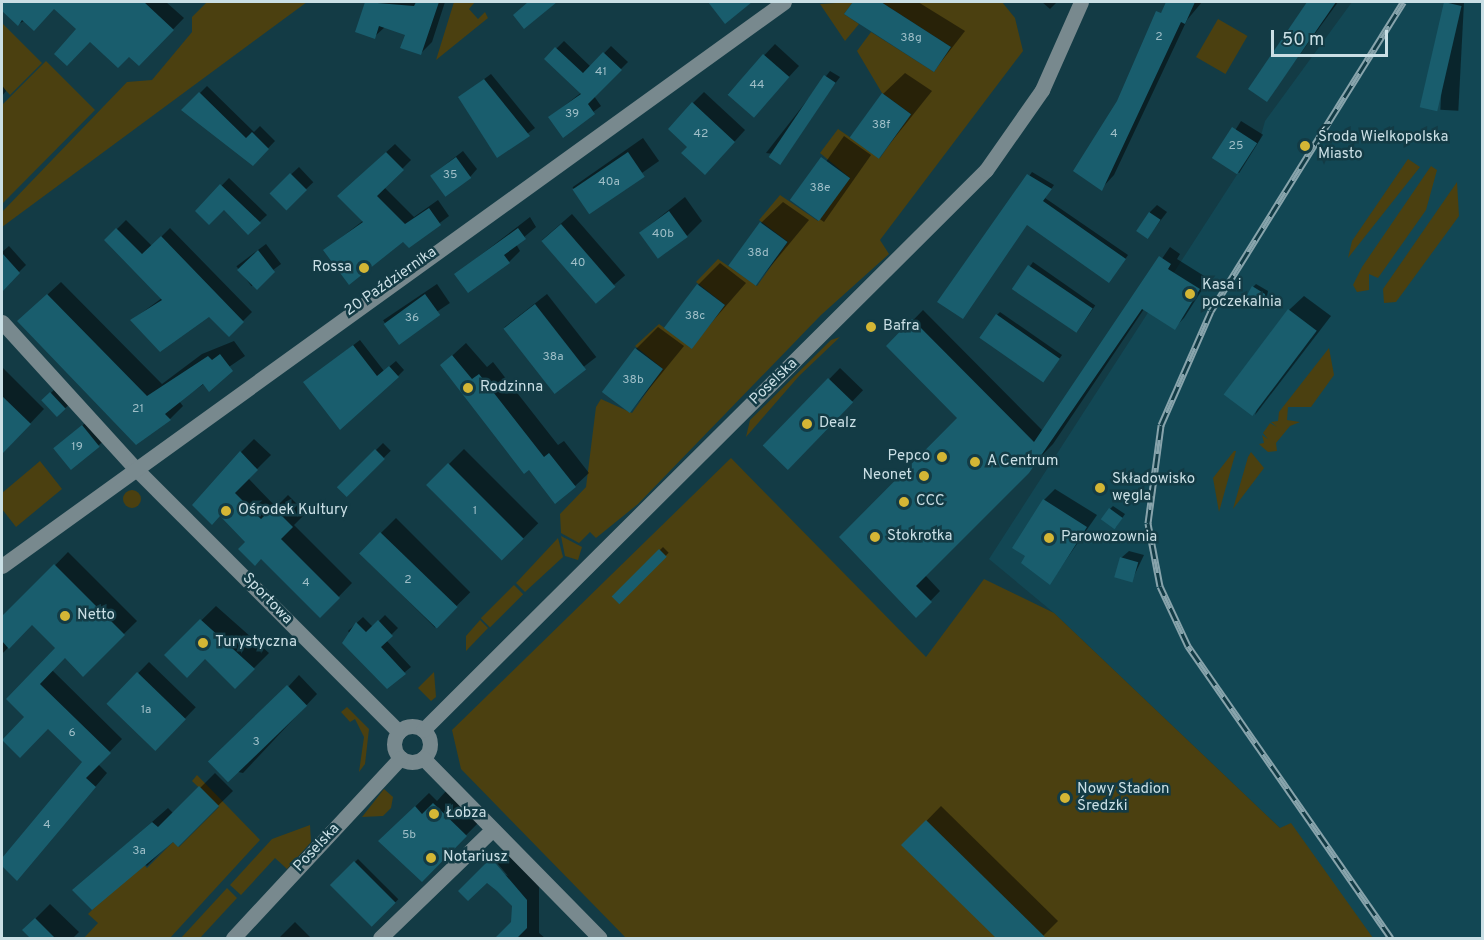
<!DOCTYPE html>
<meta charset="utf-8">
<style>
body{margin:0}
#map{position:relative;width:1484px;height:940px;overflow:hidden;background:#133b45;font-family:Overpass,sans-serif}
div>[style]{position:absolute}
.built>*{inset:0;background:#124754}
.green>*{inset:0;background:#4b4010;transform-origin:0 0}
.round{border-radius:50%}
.shadow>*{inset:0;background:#0007;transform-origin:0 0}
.building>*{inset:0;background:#195d6d;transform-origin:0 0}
.minor>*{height:15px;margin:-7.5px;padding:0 7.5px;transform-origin:7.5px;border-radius:7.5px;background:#78898e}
.minor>.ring{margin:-7.5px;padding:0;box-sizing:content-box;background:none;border:15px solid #78898e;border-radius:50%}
.rail>*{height:7px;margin-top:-3.5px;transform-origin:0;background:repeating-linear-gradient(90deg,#133b45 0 14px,#88a4ac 0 28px);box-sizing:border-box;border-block:2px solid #88a4ac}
.dots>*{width:16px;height:16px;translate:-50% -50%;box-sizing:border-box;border:3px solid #133b45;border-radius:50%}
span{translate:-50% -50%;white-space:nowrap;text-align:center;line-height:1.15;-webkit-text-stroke:5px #133b45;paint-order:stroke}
.number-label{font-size:12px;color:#9ebec7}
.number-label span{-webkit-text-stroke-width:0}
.poi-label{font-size:15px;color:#cadfe5}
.left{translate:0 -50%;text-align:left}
.right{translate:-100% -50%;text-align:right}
.street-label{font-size:15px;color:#cadfe5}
.frame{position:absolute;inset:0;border:3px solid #cadfe5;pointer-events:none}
.scale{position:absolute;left:1271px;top:30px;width:117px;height:27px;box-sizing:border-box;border:3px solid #cadfe5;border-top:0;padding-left:8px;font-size:18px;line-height:21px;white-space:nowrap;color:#cadfe5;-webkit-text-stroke:4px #133b45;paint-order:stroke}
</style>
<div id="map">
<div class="built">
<div style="clip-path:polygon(1352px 2px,1482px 2px,1482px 938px,1179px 938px,1280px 828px,1054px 613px,989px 559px,1260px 139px,1265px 121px)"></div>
</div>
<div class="green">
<div style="clip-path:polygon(207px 2px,307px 2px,2px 227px,2px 212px,127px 82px,152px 80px,192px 32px,192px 17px)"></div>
<div style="clip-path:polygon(454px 2px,475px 2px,469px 9px,478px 19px,485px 12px,488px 18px,436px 60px)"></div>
<div style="clip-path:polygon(853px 2px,844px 14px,859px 24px,845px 41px,820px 4px)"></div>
<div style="clip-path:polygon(881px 2px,1002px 2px,1015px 18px,1023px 51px,880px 240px,889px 254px,821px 315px,638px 504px,596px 538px,590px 532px,579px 543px,561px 533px,560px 514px,586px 487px,596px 407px,601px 399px,632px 413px,663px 369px,635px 346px,659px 324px,692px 348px,725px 305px,696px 282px,718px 259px,757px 286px,788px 242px,759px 220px,780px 195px,818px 221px,850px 178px,820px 153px,838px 129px,880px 158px,911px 114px,882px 93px,857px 51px,871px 32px,934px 72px,951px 47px)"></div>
<div style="left:1218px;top:19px;width:34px;height:44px;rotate:30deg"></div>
<div style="clip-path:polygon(2px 23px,42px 63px,10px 95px,2px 86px)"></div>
<div style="clip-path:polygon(46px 61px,95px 110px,2px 204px,2px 105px)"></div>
<div style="clip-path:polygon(1408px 159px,1420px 167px,1348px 258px,1352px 241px)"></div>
<div style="clip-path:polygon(1431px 166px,1437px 170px,1426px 210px,1378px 278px,1369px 274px,1369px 290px,1357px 292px,1353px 285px,1362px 267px)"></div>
<div style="clip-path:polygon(1457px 182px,1459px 216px,1396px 302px,1384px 303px,1383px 289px)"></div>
<div style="clip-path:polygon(840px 337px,799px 376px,746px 437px,750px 420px,831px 340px)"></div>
<div style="clip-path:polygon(1329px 348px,1334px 375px,1311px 407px,1288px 407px,1287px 420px,1300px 422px,1290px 426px,1276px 443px,1277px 451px,1268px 452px,1259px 444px,1264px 443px,1262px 435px,1268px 439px,1263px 433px,1270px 423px,1277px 427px,1271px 422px,1278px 421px,1279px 412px)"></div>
<div style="clip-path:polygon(1234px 451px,1236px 451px,1219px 512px,1213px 478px)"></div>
<div style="clip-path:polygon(1251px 452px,1264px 468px,1233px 509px,1248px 457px)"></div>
<div style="clip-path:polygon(731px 458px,926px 657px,984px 579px,1054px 613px,1280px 828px,1291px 823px,1373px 938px,626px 938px,461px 769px,452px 730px)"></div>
<div style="clip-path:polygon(40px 461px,62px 489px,16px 527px,2px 509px,2px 493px)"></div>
<div class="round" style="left:123px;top:490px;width:18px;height:18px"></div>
<div style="clip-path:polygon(561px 536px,582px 547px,578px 560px,565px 556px)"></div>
<div style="clip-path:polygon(558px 538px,563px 557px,525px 592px,516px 583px)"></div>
<div style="left:514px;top:585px;width:13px;height:47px;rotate:45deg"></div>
<div style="clip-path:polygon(480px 620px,488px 628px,466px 651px,466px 636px)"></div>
<div style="clip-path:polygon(434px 672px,436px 697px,431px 701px,418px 688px)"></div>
<div style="clip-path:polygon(347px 707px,369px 729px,365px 764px,359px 772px,364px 737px,355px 719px,350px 722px,341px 712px)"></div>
<div style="clip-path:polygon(197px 775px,260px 840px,170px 938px,84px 938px,98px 923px,88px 914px,116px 886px,143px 864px,147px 868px,173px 842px,179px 847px,219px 807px,192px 781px)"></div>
<div style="clip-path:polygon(384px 789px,393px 797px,391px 808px,383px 816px,362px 817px)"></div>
<div style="clip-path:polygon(310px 825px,311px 842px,287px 869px,275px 858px,241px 895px,230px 885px,272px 839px)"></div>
<div style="clip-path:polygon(227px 888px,237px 898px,200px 938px,181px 938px)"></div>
</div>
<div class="shadow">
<div style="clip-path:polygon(2px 2px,166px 2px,184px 18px,150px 53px,129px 55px,78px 29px,54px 7px,18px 24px,2px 9px)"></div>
<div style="clip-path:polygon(367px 2px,445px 2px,432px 42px,421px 53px,407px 34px,385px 27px,374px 37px,357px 31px)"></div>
<div style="clip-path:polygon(854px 2px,918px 2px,965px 31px,934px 71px,846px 14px)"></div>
<div style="clip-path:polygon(1042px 2px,1057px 2px,1050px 9px)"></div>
<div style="clip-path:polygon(1167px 2px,1202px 2px,1187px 20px,1114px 175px,1101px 189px,1075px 171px,1118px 101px)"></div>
<div style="clip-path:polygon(1309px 2px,1338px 2px,1267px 100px,1250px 88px)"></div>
<div style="left:1446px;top:2px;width:18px;height:108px;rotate:3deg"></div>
<div style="clip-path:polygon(564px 41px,591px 67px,611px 46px,628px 62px,594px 96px,601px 106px,563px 135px,550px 117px,582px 92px,546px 59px)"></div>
<div style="clip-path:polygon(775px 44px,799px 66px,763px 105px,728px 94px)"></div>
<div style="clip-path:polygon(830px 71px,840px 77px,781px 155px,766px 153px)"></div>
<div style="clip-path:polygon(905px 73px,932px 91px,880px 156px,883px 94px)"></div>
<div style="clip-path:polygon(491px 74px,535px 128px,497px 156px,460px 97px)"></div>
<div style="clip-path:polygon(2px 85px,6px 91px,2px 96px)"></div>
<div style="clip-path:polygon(207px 86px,254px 132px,260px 126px,275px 141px,253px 164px,184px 109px)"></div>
<div style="clip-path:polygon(704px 92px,745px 130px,716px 162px,693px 103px)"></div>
<div style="left:1241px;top:121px;width:26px;height:45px;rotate:32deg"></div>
<div style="left:844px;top:136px;width:33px;height:82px;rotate:35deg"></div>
<div style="left:643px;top:138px;width:28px;height:86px;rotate:55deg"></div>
<div style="clip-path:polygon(395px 144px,411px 160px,384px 187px,414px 217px,438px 200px,449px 216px,409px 246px,403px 240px,325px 250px,364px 220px,347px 188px)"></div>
<div style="clip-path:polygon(463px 151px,477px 169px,470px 177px,432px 175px)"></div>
<div style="left:299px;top:167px;width:21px;height:38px;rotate:47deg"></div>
<div style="clip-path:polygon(1032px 172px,1054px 185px,1045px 198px,1128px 255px,1112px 278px,1027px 224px,940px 302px)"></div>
<div style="clip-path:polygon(229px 178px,267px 215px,248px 233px,224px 208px,197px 211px)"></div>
<div style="clip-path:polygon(685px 197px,702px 221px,687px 236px,640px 233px)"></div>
<div style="clip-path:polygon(783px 202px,809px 220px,756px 284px,761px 223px)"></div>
<div style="clip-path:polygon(1157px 205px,1167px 212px,1148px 237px,1150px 212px)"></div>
<div style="left:572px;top:214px;width:81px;height:40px;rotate:49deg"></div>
<div style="clip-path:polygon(530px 217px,536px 227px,516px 244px,520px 251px,509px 262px,456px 274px)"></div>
<div style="clip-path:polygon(126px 220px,152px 246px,170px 228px,252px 312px,229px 335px,209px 315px,132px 320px,162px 298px,106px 240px)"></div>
<div style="left:266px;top:244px;width:25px;height:37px;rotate:53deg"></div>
<div style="clip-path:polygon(9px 246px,26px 265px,2px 289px,2px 252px)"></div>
<div style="clip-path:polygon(1170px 247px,1180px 254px,1177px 259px,1209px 279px,1184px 318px,1174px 328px,1144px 309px,1053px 444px,925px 575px,940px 591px,916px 616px,841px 537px,959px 418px,888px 346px,923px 310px,1043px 431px)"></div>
<div style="left:1033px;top:262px;width:76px;height:32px;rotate:35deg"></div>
<div style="clip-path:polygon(720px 263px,746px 283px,691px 346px,698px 285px)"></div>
<div style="clip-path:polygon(61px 282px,162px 384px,202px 354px,234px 341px,245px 356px,179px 401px,183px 406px,170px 419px,136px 443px,33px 308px)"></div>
<div style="left:437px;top:284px;width:23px;height:65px;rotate:56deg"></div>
<div style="clip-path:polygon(1256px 284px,1268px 291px,1265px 307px,1253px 287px)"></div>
<div style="left:547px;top:294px;width:80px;height:54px;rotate:52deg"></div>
<div style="clip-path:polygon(1304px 296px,1331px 316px,1255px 415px,1289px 310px)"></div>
<div style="clip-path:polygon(1000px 312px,1062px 355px,1046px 378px,997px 315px)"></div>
<div style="clip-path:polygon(658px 327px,684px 346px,631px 411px,636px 349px)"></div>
<div style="clip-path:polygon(360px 340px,384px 371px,396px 361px,404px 370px,398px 376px,305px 382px)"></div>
<div style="clip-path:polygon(466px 343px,487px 367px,493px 362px,558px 445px,564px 441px,589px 473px,575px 486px,442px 365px)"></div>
<div style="clip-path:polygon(2px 367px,44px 409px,2px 453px)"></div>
<div style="left:840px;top:368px;width:32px;height:108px;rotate:44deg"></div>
<div style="left:54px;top:390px;width:21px;height:15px;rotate:47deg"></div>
<div style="clip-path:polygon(90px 419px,106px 439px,72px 468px,63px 442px)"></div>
<div style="clip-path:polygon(254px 439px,271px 455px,248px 478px,276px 507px,288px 495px,306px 513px,294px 525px,352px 583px,320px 616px,220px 514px,241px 452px)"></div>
<div style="left:383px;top:443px;width:11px;height:62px;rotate:45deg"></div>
<div style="left:464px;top:449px;width:105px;height:51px;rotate:45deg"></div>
<div style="clip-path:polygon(1055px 489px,1097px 515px,1050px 583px,1027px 556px,1044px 500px)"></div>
<div style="clip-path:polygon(1113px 506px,1125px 514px,1116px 527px,1110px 509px)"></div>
<div style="left:396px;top:518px;width:105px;height:50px;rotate:45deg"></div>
<div style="left:663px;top:547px;width:8px;height:70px;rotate:45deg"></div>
<div style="clip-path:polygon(1129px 551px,1144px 555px,1132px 580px,1121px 558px)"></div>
<div style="clip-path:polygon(68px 552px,137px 621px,83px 674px,65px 656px,52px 670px,122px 739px,98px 764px,107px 773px,17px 879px,2px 860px,84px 762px,48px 727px,8px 699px,57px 648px,32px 623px,2px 654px,2px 620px)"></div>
<div style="clip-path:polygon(216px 606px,269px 653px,235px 687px,205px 657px,166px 655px)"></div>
<div style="clip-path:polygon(385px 615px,398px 628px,386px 640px,411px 667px,387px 687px,348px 631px,363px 617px,373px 627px)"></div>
<div style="left:149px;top:662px;width:65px;height:57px;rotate:44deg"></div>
<div style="clip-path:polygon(299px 675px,317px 694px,243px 773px,215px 767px)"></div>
<div style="clip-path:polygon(215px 773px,233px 791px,178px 845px,173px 840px,147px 866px,143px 862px,74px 890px,168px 808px,174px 814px)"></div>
<div style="clip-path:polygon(447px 790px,480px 821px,422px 880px,380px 841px,429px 793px,437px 801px)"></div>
<div style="clip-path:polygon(941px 806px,1058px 921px,1041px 938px,903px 845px)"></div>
<div style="clip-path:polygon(505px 847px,539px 887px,539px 933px,545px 938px,496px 938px,512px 923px,513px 905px,487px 881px,460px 891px,501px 873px,508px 876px,493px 858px)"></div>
<div style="left:358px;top:859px;width:57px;height:36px;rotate:45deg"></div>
<div style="clip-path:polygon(50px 904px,79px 932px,73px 938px,33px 938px,24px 930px)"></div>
<div style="clip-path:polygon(295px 922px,311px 938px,279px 938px)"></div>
</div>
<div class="building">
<div style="clip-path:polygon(2px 2px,144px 2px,174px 30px,139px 66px,129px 57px,118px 68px,90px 42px,67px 66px,54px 54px,76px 29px,54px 9px,34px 31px,22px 20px,18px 26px,2px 11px)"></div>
<div style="clip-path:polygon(365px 2px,414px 6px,416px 2px,439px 2px,421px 55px,400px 48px,405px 35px,379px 26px,375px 39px,355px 32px)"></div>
<div style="clip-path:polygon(528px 2px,557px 2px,524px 29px,513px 15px)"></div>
<div style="clip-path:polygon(708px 2px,752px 2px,725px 24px)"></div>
<div style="clip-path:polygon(853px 2px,881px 2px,951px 47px,934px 72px,844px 14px)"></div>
<div style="clip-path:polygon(1166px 2px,1195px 2px,1185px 24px,1181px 22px,1102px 191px,1073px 171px,1117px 101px,1156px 11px,1161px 13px)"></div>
<div style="clip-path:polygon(1307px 2px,1336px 2px,1267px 102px,1248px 89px)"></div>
<div style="left:1444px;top:2px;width:18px;height:108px;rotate:13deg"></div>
<div style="clip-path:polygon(555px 47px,583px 73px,603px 52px,622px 70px,588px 104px,595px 114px,563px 138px,548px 117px,581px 94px,544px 59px)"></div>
<div style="left:763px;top:54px;width:35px;height:54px;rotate:41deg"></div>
<div style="left:824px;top:75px;width:14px;height:99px;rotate:34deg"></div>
<div style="clip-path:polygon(484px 79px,530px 136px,497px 158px,458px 97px)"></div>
<div style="clip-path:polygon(199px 92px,246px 138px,252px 132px,269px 149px,253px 166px,181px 110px)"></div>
<div style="left:882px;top:93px;width:36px;height:55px;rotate:36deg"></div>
<div style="clip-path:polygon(692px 102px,735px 142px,705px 175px,681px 153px,687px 147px,668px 129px)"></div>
<div style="left:1232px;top:127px;width:30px;height:37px;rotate:33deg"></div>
<div style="clip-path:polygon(386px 152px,404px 170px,377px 196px,405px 224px,429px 208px,441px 225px,409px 248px,403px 242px,349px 285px,323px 250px,363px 222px,337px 196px)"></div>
<div style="left:628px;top:152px;width:30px;height:67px;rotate:56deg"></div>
<div style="left:456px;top:157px;width:26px;height:32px;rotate:54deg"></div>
<div style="left:821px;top:157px;width:36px;height:53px;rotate:36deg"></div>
<div style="left:290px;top:173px;width:24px;height:29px;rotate:45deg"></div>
<div style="clip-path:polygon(1027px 174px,1052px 189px,1043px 201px,1126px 259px,1109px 283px,1027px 225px,963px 319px,937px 302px)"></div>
<div style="clip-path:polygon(220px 184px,261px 223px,248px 235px,224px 210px,209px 225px,195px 211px)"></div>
<div style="left:669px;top:211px;width:32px;height:37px;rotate:54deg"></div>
<div style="left:1149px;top:212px;width:14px;height:23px;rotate:34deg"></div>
<div style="left:760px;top:222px;width:34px;height:54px;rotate:36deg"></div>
<div style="left:561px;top:224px;width:83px;height:26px;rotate:49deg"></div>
<div style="clip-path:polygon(116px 228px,142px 254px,161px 236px,244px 322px,229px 337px,209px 317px,160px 352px,130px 320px,162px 300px,104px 240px)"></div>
<div style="clip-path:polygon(518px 228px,526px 239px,504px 255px,510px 263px,468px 293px,454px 274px)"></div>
<div style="clip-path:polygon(258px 250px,275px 272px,257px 290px,237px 270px)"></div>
<div style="clip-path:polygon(2px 253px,20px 273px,2px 292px)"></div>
<div style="clip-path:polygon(1159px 256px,1171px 264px,1168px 269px,1200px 289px,1175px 330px,1142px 309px,1029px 473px,916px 586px,932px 602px,916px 618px,839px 537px,957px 418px,886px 346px,912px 319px,1034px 442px)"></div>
<div style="left:1028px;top:265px;width:78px;height:29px;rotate:34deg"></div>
<div style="left:697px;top:284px;width:35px;height:55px;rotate:37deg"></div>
<div style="clip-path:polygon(1252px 286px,1265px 294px,1266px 309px,1246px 297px)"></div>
<div style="clip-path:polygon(47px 294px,147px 396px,208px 356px,212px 360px,220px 354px,233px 371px,209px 392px,203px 384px,165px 414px,171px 420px,136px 445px,17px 321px)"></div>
<div style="left:425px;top:294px;width:26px;height:51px;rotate:54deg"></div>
<div style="left:535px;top:304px;width:83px;height:40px;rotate:52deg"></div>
<div style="left:1288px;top:309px;width:36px;height:107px;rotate:37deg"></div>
<div style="left:996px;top:314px;width:78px;height:29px;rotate:35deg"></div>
<div style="clip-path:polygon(353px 345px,377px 376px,389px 366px,399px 377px,340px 430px,303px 382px)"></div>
<div style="left:635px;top:348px;width:35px;height:55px;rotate:37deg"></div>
<div style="clip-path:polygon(452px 355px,472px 379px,479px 374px,544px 457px,549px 453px,576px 487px,555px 504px,529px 470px,524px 474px,440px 365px)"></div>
<div style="left:828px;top:378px;width:35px;height:94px;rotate:44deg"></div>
<div style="left:50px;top:392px;width:23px;height:12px;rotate:47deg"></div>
<div style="clip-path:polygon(2px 396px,31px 424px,2px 454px)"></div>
<div style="left:82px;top:425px;width:28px;height:37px;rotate:51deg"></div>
<div style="left:375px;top:449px;width:14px;height:54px;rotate:45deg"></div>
<div style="clip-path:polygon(240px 451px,258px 470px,235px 493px,261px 519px,273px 507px,293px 527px,281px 539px,340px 598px,320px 618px,261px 559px,255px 566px,238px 549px,245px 542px,220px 516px,212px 525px,192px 505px)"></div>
<div style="left:448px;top:463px;width:107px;height:31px;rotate:45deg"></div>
<div style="clip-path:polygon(1043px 499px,1087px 527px,1050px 585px,1021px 563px,1025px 556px,1012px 548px)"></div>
<div style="left:1109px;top:508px;width:17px;height:14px;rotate:36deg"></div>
<div style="left:380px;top:532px;width:108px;height:30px;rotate:44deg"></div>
<div style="left:659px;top:549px;width:11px;height:67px;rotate:45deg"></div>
<div style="left:1120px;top:557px;width:19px;height:21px;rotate:16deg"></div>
<div style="clip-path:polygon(54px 564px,125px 635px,83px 677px,65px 658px,40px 684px,111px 753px,86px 778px,96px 787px,17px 881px,2px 866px,2px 858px,82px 762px,48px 729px,20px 758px,2px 740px,24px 717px,6px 699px,55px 648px,32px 625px,9px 649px,2px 641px,2px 616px)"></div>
<div style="clip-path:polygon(200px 619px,255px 669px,235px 689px,205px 659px,187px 678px,164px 655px)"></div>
<div style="clip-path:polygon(378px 620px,393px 636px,381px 647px,406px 674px,387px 689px,342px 643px,356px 622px,366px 632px)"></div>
<div style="left:137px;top:672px;width:68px;height:44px;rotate:44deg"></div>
<div style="left:287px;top:685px;width:29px;height:110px;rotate:46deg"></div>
<div style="clip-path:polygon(199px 786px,219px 806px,178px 847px,173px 842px,92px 910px,72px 890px,152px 822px,158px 827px)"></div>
<div style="clip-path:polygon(433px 803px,467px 836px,422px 882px,378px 841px,415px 806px,422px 814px)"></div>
<div style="clip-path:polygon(926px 820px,1047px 939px,997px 939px,901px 845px)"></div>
<div style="clip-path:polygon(491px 858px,527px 900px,527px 928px,516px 939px,494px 939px,511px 922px,512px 906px,497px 891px,487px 883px,468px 901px,458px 891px)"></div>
<div style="left:354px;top:861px;width:59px;height:34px;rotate:45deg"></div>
<div style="clip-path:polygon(35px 918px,56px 939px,31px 939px,22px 930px)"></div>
</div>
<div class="minor">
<div style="left:2px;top:322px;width:195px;rotate:47.7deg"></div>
<div style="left:133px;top:466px;width:376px;rotate:45deg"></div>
<div style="left:2px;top:566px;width:964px;rotate:-35.8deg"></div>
<div class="ring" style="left:394px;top:726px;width:21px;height:21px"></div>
<div style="left:423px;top:730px;width:794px;rotate:-44.85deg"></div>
<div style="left:986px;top:170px;width:98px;rotate:-55deg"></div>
<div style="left:1042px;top:90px;width:96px;rotate:-66.1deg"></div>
<div style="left:423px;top:758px;width:252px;rotate:45.5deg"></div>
<div style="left:233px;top:938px;width:246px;rotate:-47.1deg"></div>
<div style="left:380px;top:938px;width:156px;rotate:-44deg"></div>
</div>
<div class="rail">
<div style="left:1391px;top:938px;width:356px;rotate:-124.8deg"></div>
<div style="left:1188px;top:646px;width:66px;rotate:-115deg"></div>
<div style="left:1160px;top:586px;width:64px;rotate:-100.8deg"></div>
<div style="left:1148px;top:523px;width:99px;rotate:-82.4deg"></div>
<div style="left:1161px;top:425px;width:124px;rotate:-66.3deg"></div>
<div style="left:1211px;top:311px;width:364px;rotate:-58.1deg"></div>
</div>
<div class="dots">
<div style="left:1305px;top:146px;background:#d4b635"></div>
<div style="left:364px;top:268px;background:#d4b635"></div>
<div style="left:1190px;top:294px;background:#d4b635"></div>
<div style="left:871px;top:327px;background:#d4b635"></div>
<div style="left:468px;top:388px;background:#d4b635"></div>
<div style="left:807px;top:424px;background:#d4b635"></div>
<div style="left:942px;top:457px;background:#d4b635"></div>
<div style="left:975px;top:462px;background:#d4b635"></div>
<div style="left:924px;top:476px;background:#d4b635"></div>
<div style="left:1100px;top:488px;background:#d4b635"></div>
<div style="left:904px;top:502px;background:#d4b635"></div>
<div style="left:226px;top:511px;background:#d4b635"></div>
<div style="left:875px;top:537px;background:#d4b635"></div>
<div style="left:1049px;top:538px;background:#d4b635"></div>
<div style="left:65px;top:616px;background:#d4b635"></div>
<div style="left:203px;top:643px;background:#d4b635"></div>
<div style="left:1065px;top:798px;background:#d4b635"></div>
<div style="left:434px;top:814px;background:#d4b635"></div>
<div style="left:431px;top:858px;background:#d4b635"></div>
</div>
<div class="number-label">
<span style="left:1159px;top:38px">2</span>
<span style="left:911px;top:39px">38g</span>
<span style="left:601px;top:73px">41</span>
<span style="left:757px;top:86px">44</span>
<span style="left:572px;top:115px">39</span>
<span style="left:881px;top:126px">38f</span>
<span style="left:701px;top:135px">42</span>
<span style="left:1114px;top:135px">4</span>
<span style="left:1236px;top:147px">25</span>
<span style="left:450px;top:176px">35</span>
<span style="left:609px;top:183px">40a</span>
<span style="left:820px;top:189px">38e</span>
<span style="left:663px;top:235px">40b</span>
<span style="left:758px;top:254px">38d</span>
<span style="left:578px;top:264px">40</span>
<span style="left:695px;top:317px">38c</span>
<span style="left:412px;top:319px">36</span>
<span style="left:553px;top:358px">38a</span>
<span style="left:633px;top:381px">38b</span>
<span style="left:138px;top:410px">21</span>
<span style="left:77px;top:448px">19</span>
<span style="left:475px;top:512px">1</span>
<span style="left:408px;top:581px">2</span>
<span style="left:306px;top:584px">4</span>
<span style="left:146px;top:711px">1a</span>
<span style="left:72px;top:734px">6</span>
<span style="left:256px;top:743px">3</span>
<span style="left:47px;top:826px">4</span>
<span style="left:409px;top:836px">5b</span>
<span style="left:139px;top:852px">3a</span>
</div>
<div class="poi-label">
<span class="left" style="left:1318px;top:146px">Środa Wielkopolska<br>Miasto</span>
<span class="right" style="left:352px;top:268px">Rossa</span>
<span class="left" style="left:1202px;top:294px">Kasa i<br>poczekalnia</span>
<span class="left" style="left:883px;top:327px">Bafra</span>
<span class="left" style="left:480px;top:388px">Rodzinna</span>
<span class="left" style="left:819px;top:424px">Dealz</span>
<span class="right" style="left:930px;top:457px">Pepco</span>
<span class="left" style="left:987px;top:462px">A Centrum</span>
<span class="right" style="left:912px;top:476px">Neonet</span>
<span class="left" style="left:1112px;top:488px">Składowisko<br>węgla</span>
<span class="left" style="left:916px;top:502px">CCC</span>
<span class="left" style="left:238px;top:511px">Ośrodek Kultury</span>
<span class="left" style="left:887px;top:537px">Stokrotka</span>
<span class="left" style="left:1061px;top:538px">Parowozownia</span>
<span class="left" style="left:77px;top:616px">Netto</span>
<span class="left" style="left:215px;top:643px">Turystyczna</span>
<span class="left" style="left:1077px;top:798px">Nowy Stadion<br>Średzki</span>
<span class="left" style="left:446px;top:814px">Łobza</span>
<span class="left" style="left:443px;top:858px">Notariusz</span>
</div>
<div class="street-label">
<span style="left:391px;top:282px;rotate:-35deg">20 Października</span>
<span style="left:774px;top:382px;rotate:-44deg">Poselska</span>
<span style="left:267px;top:599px;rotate:46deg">Sportowa</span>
<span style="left:317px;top:848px;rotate:-47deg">Poselska</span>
</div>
<div class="frame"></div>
<div class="scale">50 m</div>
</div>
